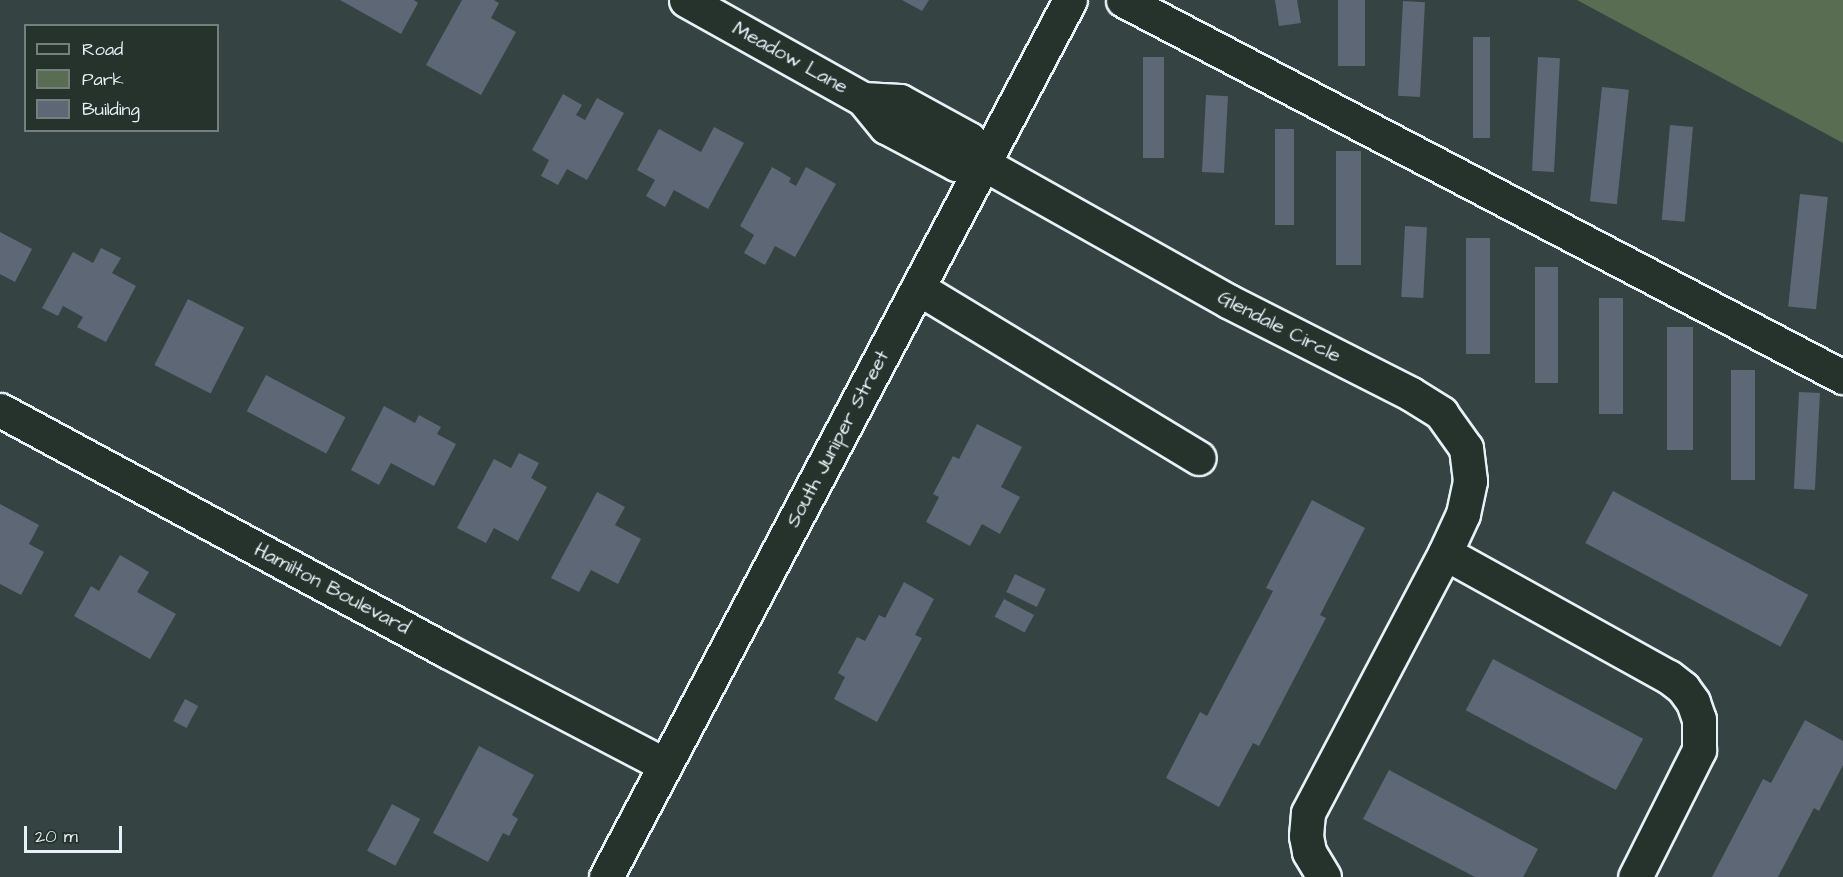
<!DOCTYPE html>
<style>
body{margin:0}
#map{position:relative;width:1843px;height:877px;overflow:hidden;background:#364343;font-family:"Architects Daughter",sans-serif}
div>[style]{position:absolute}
.green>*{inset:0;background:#586d51}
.building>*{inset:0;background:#5d6775;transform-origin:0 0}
.roads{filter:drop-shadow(2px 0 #e8f1f8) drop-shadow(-2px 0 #e8f1f8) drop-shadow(0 2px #e8f1f8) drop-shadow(0 -2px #e8f1f8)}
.minor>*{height:33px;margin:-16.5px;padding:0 16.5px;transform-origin:16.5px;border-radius:16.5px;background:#26332d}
span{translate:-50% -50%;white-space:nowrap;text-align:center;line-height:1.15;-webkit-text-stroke:4.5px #26332d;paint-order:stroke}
.street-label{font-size:20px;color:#e8f1f8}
.legend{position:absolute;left:24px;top:24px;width:195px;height:108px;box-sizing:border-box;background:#26332d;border:2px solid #747f7e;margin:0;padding:8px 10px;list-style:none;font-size:18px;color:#e8f1f8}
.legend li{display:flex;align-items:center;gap:12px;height:30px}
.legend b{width:30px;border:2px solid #747f7e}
.scale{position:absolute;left:24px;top:826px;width:98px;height:27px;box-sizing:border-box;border:3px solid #e8f1f8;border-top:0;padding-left:8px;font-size:18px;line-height:21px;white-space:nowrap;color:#e8f1f8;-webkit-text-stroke:4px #26332d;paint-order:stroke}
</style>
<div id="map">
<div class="green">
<div style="clip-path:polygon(1577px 0,1843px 0,1843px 143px)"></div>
</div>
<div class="building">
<div style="clip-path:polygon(340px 0,414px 0,418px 3px,401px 34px)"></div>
<div style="clip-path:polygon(462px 0,494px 0,499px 3px,491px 18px,516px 32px,481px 95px,426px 65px)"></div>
<div style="clip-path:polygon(902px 0,929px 0,922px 11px)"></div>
<div style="clip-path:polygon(1275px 0,1297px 0,1301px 23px,1279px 26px)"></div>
<div style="left:1338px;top:0;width:27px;height:66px"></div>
<div style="left:1403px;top:1px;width:22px;height:95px;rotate:3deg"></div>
<div style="left:1473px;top:37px;width:17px;height:101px"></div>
<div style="left:1143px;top:57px;width:21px;height:101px"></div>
<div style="left:1538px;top:57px;width:22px;height:114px;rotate:3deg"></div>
<div style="left:1602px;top:87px;width:27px;height:115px;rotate:6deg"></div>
<div style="clip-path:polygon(563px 94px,582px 105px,576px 115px,585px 120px,597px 98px,624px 113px,587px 180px,567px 169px,558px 185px,541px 176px,549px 160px,532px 150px)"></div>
<div style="left:1206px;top:95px;width:22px;height:77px;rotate:3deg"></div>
<div style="left:1670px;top:125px;width:23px;height:95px;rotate:5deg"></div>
<div style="clip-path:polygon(714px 127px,744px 143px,708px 209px,674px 190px,665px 207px,646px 196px,655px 180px,637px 170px,659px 129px,701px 152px)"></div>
<div style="left:1275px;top:129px;width:19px;height:96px"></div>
<div style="left:1336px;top:151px;width:25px;height:114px"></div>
<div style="clip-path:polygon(772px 167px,791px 178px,789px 182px,796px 186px,806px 167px,836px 184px,795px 257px,775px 246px,765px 265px,744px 253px,754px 235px,740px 226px)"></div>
<div style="left:1800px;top:194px;width:28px;height:113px;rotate:6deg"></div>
<div style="left:1405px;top:226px;width:22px;height:71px;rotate:3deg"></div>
<div style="clip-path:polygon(0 232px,32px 249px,15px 282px,0 274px)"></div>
<div style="left:1466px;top:238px;width:24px;height:116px"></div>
<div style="clip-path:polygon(101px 248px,121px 258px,112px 273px,136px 286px,106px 342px,77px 327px,83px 317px,63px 306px,58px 316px,42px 308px,73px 252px,93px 263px)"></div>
<div style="left:1535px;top:267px;width:23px;height:116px"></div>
<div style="left:1599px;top:298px;width:24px;height:116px"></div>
<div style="left:188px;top:299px;width:63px;height:74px;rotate:27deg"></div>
<div style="left:1667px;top:327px;width:26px;height:123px"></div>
<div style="left:1731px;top:370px;width:24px;height:110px"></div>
<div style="left:266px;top:375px;width:90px;height:41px;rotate:28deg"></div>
<div style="left:1799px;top:392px;width:21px;height:97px;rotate:3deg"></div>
<div style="clip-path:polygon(384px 406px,415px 423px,419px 415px,441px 427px,437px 434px,456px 444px,434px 486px,391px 463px,379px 485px,351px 470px)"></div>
<div style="clip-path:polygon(977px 424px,1022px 447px,1001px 487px,1020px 497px,1000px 534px,982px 524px,970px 546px,926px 522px,939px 497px,933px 494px,953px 456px,959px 459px)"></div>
<div style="clip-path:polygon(519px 453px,539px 463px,531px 478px,547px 487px,518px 541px,494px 528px,486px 543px,457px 528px,494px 459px,511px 468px)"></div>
<div style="left:1613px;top:491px;width:221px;height:59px;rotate:28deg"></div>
<div style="clip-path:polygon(597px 492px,625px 507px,615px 525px,641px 539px,618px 584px,591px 570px,579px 592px,551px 578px)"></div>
<div style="clip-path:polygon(1312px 500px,1365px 528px,1320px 615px,1326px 618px,1259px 746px,1253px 743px,1219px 807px,1166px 778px,1200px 712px,1207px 716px,1273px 591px,1266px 588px)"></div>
<div style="clip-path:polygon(0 504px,39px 525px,29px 544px,44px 552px,21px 595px,0 584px)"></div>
<div style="clip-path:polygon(120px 555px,149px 572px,137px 592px,176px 614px,150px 659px,74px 616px,91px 586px,99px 591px)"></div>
<div style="left:1015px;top:574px;width:34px;height:20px;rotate:26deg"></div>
<div style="clip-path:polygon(904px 582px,934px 599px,915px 635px,922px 638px,877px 722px,834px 699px,845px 677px,838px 673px,857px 637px,865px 641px,879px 615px,885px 618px)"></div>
<div style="left:1004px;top:599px;width:34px;height:20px;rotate:28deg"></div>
<div style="left:1493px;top:659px;width:170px;height:58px;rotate:28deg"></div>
<div style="left:185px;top:699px;width:15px;height:25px;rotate:28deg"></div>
<div style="clip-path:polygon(1805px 720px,1843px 741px,1843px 765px,1819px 811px,1814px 808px,1778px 877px,1712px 877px,1763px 779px,1771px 783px)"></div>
<div style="clip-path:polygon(479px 746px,534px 775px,512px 815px,518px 819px,509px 836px,503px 833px,488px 862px,433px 833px)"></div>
<div style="clip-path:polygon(1389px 770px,1538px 849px,1523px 877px,1475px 877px,1363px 819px)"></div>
<div style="left:392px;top:804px;width:32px;height:53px;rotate:28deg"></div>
</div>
<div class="roads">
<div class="minor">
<div style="left:686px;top:0;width:203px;rotate:29.2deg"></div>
<div style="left:863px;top:99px;width:36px;rotate:51deg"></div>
<div style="left:886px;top:127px;width:79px;rotate:27.9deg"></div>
<div style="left:956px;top:164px;width:28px"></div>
<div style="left:984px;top:164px;width:280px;rotate:29.3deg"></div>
<div style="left:1228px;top:301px;width:205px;rotate:26.9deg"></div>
<div style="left:1411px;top:394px;width:36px;rotate:32deg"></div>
<div style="left:1441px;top:413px;width:43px;rotate:54.5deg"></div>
<div style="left:1466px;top:448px;width:33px;rotate:83deg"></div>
<div style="left:1470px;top:481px;width:34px;rotate:102deg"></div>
<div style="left:1463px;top:514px;width:43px;rotate:114.8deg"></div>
<div style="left:1445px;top:553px;width:294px;rotate:117.8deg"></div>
<div style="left:1308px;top:813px;width:23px;rotate:95deg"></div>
<div style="left:1306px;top:836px;width:16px;rotate:79deg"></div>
<div style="left:1309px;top:852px;width:29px;rotate:59deg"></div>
<div style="left:1123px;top:0;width:813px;rotate:27.64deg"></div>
<div style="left:863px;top:99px;width:37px;rotate:3deg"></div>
<div style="left:900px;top:101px;width:79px;rotate:28.8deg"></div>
<div style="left:969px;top:139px;width:29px;rotate:59deg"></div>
<div style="left:918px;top:288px;width:328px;rotate:31.2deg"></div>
<div style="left:0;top:410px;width:508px;rotate:28.33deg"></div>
<div style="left:447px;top:651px;width:246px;rotate:27.6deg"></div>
<div style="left:1445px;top:553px;width:256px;rotate:29deg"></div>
<div style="left:1669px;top:677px;width:18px;rotate:38deg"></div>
<div style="left:1683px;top:688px;width:17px;rotate:54deg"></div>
<div style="left:1693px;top:702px;width:18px;rotate:71deg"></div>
<div style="left:1699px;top:719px;width:31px;rotate:90deg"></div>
<div style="left:1699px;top:750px;width:142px;rotate:116.7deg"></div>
<div style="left:606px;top:877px;width:992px;rotate:-62.12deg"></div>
</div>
</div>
<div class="street-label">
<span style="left:790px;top:58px;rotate:29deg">Meadow Lane</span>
<span style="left:1279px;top:327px;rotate:27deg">Glendale Circle</span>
<span style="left:838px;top:439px;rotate:-62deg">South Juniper Street</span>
<span style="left:332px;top:589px;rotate:28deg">Hamilton Boulevard</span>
</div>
<ul class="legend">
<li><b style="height:8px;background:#26332d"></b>Road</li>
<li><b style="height:16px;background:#586d51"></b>Park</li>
<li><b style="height:16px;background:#5d6775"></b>Building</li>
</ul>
<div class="scale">20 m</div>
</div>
